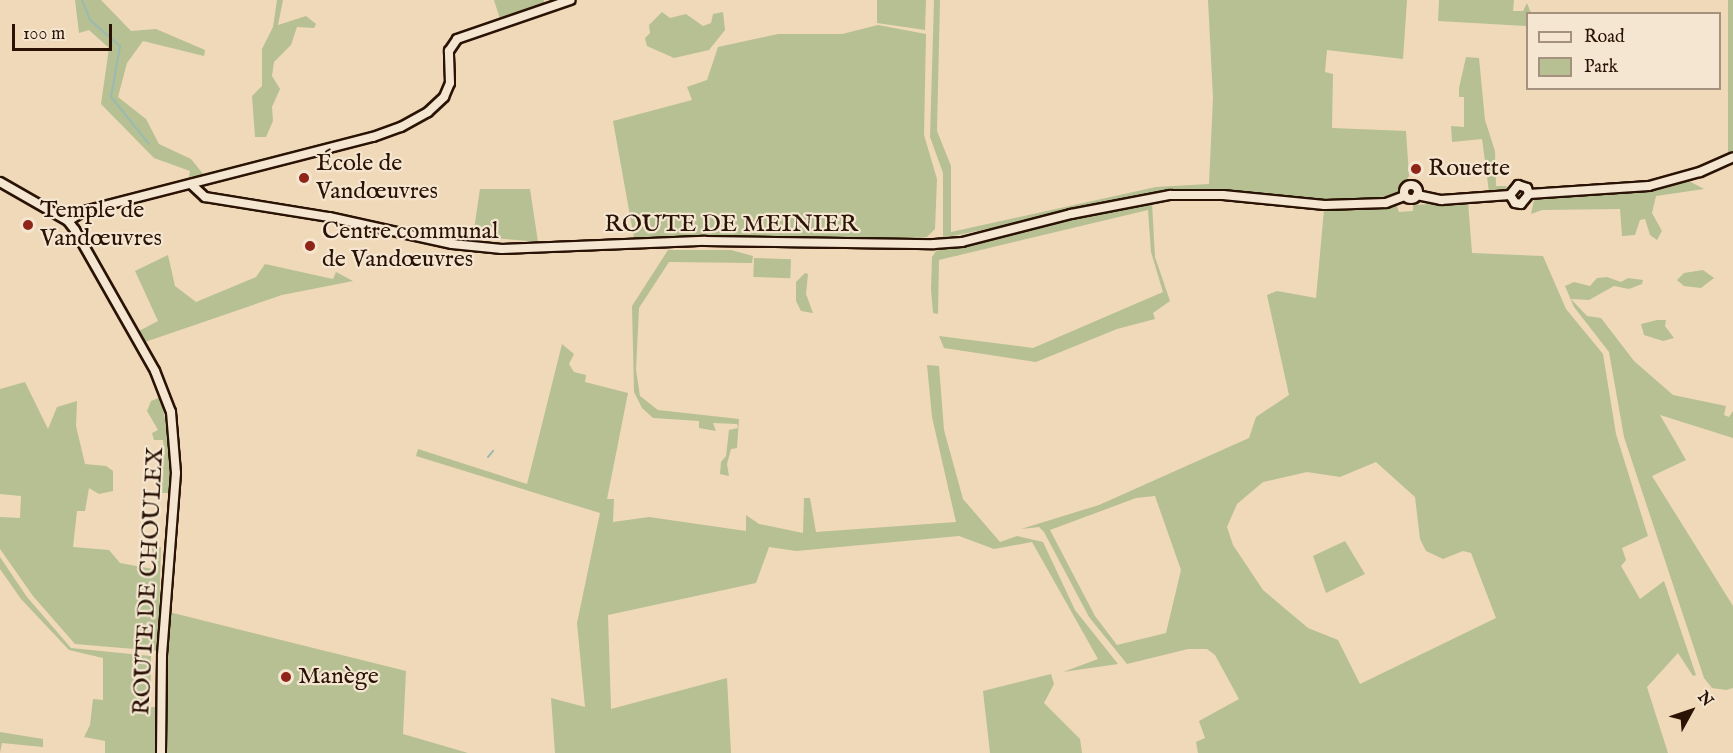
<!DOCTYPE html>
<meta charset="utf-8">
<style>
body{margin:0}
#map{position:relative;width:1733px;height:753px;overflow:hidden;background:#efd9b8;font-family:"IM FELL English",serif}
div>[style]{position:absolute}
.green>*{inset:0;background:#b6c092;transform-origin:0 0}
.stream>*{height:2px;margin:-1px;padding:0 1px;transform-origin:1px;border-radius:1px;background:#9abab2}
.roads{filter:drop-shadow(2px 0 #2a1305) drop-shadow(-2px 0 #2a1305) drop-shadow(0 2px #2a1305) drop-shadow(0 -2px #2a1305)}
.secondary>*{height:8px;margin:-4px;padding:0 4px;transform-origin:4px;border-radius:4px;background:#f5e6d1}
.secondary>.ring{margin:-4px;padding:0;box-sizing:content-box;background:none;border:8px solid #f5e6d1;border-radius:50%}
.dots>*{width:16px;height:16px;translate:-50% -50%;box-sizing:border-box;border:3px solid #f5e6d1;border-radius:50%}
span{translate:-50% -50%;white-space:nowrap;text-align:center;line-height:1.15;-webkit-text-stroke:4.5px #f5e6d1;paint-order:stroke}
.poi-label{font-size:24px;color:#2a1305}
.left{translate:0 -50%;text-align:left}
.street-label{font-size:24px;color:#2a1305}
.legend{position:absolute;left:1526px;top:12px;width:195px;height:78px;box-sizing:border-box;background:#f5e6d1;border:2px solid #a4927f;margin:0;padding:8px 10px;list-style:none;font-size:18px;color:#2a1305}
.legend li{display:flex;align-items:center;gap:12px;height:30px}
.legend b{width:30px;border:2px solid #a4927f}
.north{position:absolute;left:1661px;top:681px;width:60px;height:60px;-webkit-text-stroke:4px #f5e6d1;paint-order:stroke;rotate:50deg;font-size:16px;font-weight:700;line-height:24px;text-align:center;color:#2a1305}
.north::after{content:'';display:block;margin:auto;width:21px;height:27px;background:#2a1305;clip-path:polygon(50% 0,100% 100%,50% 72%,0 100%)}
.scale{position:absolute;left:12px;top:24px;width:100px;height:27px;box-sizing:border-box;border:3px solid #2a1305;border-top:0;padding-left:8px;font-size:18px;line-height:21px;white-space:nowrap;color:#2a1305;-webkit-text-stroke:4px #f5e6d1;paint-order:stroke}
</style>
<div id="map">
<div class="green">
<div style="clip-path:polygon(75px 0,101px 0,131px 31px,156px 29px,205px 50px,204px 56px,143px 41px,127px 63px,118px 97px,146px 119px,159px 144px,191px 159px,204px 175px,189px 177px,190px 171px,154px 158px,101px 104px,109px 48px,89px 30px,79px 33px)"></div>
<div style="clip-path:polygon(277px 0,283px 0,278px 25px,306px 16px,316px 24px,314px 28px,297px 27px,291px 45px,274px 62px,272px 76px,280px 89px,272px 107px,273px 121px,266px 137px,255px 137px,252px 96px,262px 86px,262px 49px,273px 27px)"></div>
<div style="clip-path:polygon(494px 0,544px 0,544px 4px,500px 19px)"></div>
<div style="clip-path:polygon(877px 0,926px 0,925px 30px,877px 23px)"></div>
<div style="clip-path:polygon(934px 0,940px 0,937px 131px,951px 166px,951px 232px,1156px 187px,1209px 184px,1213px 98px,1208px 0,1407px 0,1403px 59px,1327px 50px,1325px 72px,1333px 74px,1332px 128px,1406px 131px,1409px 176px,1399px 192px,1385px 199px,1339px 202px,1212px 190px,1173px 191px,943px 238px,943px 173px,930px 137px)"></div>
<div style="clip-path:polygon(1439px 0,1514px 0,1513px 11px,1523px 11px,1527px 3px,1531px 13px,1528px 14px,1527px 26px,1438px 21px)"></div>
<div style="left:1728px;top:0;width:5px;height:153px"></div>
<div style="clip-path:polygon(662px 12px,670px 18px,686px 14px,703px 26px,711px 23px,713px 14px,723px 12px,725px 30px,709px 50px,674px 58px,647px 46px,645px 38px,650px 33px,649px 25px)"></div>
<div style="clip-path:polygon(878px 25px,926px 34px,924px 135px,937px 179px,935px 229px,927px 237px,906px 240px,634px 238px,613px 121px,692px 100px,687px 87px,707px 80px,718px 47px,778px 34px,842px 34px)"></div>
<div style="clip-path:polygon(1466px 57px,1479px 58px,1485px 120px,1495px 151px,1496px 186px,1506px 186px,1507px 189px,1489px 192px,1482px 139px,1452px 142px,1451px 126px,1464px 127px,1464px 97px,1459px 97px,1459px 88px)"></div>
<div style="clip-path:polygon(1689px 181px,1704px 189px,1656px 196px,1652px 213px,1662px 231px,1657px 240px,1650px 235px,1645px 219px,1640px 220px,1635px 235px,1622px 236px,1620px 209px,1542px 210px,1531px 214px,1534px 200px,1626px 193px)"></div>
<div style="clip-path:polygon(480px 189px,530px 189px,538px 242px,473px 236px)"></div>
<div style="clip-path:polygon(evenodd,1468px 202px,1472px 253px,1543px 256px,1566px 309px,1603px 354px,1616px 434px,1648px 536px,1622px 548px,1626px 560px,1621px 566px,1640px 599px,1664px 581px,1696px 675px,1693px 676px,1678px 653px,1647px 687px,1668px 753px,1198px 753px,1196px 742px,1205px 738px,1199px 721px,1239px 699px,1215px 655px,1207px 649px,1188px 649px,1127px 664px,1089px 617px,1044px 532px,1039px 527px,1021px 529px,1099px 505px,1249px 438px,1256px 417px,1289px 395px,1267px 295px,1277px 291px,1316px 298px,1324px 210px,1397px 206px,1399px 212px,1413px 211px,1413px 205px,1468px 202px,1376px 462px,1415px 497px,1420px 539px,1426px 551px,1443px 559px,1463px 551px,1471px 553px,1496px 618px,1360px 684px,1338px 640px,1308px 628px,1263px 590px,1233px 545px,1227px 527px,1237px 504px,1263px 482px,1307px 472px,1340px 477px,1376px 462px,1468px 202px,1155px 496px,1181px 570px,1166px 633px,1117px 645px,1095px 616px,1050px 530px,1136px 498px,1155px 496px)"></div>
<div style="clip-path:polygon(1152px 203px,1155px 257px,1170px 301px,1153px 313px,1155px 319px,1117px 329px,1036px 362px,944px 348px,939px 336px,1033px 348px,1163px 292px,1151px 252px,1148px 210px,939px 260px,938px 314px,933px 313px,931px 290px,932px 257px,936px 251px,1092px 213px)"></div>
<div style="clip-path:polygon(668px 250px,731px 250px,753px 256px,752px 263px,669px 262px,639px 308px,636px 370px,640px 396px,658px 410px,739px 419px,737px 448px,731px 449px,727px 464px,729px 476px,720px 474px,721px 462px,726px 456px,729px 430px,738px 428px,737px 424px,713px 423px,716px 431px,699px 428px,699px 421px,653px 418px,642px 408px,634px 392px,632px 306px)"></div>
<div style="clip-path:polygon(168px 255px,175px 286px,196px 302px,256px 277px,265px 264px,333px 279px,336px 272px,353px 281px,282px 295px,145px 342px,137px 332px,158px 321px,135px 271px)"></div>
<div style="left:754px;top:258px;width:37px;height:19px;rotate:2deg"></div>
<div style="clip-path:polygon(1703px 270px,1714px 278px,1701px 288px,1684px 286px,1677px 280px,1684px 273px)"></div>
<div style="clip-path:polygon(805px 273px,808px 274px,806px 294px,813px 313px,801px 311px,796px 301px,796px 282px)"></div>
<div style="clip-path:polygon(1607px 277px,1621px 282px,1628px 278px,1643px 280px,1642px 284px,1629px 289px,1614px 286px,1589px 300px,1571px 299px,1587px 316px,1601px 318px,1634px 361px,1673px 395px,1726px 406px,1724px 415px,1729px 417px,1733px 411px,1733px 438px,1660px 415px,1686px 460px,1652px 476px,1733px 606px,1733px 688px,1726px 690px,1712px 688px,1704px 678px,1624px 437px,1609px 352px,1574px 307px,1565px 286px,1574px 282px,1590px 286px,1597px 278px)"></div>
<div style="clip-path:polygon(1657px 320px,1666px 320px,1665px 326px,1674px 338px,1663px 341px,1644px 335px,1641px 324px)"></div>
<div style="clip-path:polygon(562px 344px,574px 354px,569px 364px,574px 372px,586px 375px,585px 382px,628px 393px,607px 499px,614px 499px,613px 522px,649px 517px,746px 531px,746px 515px,759px 524px,803px 533px,804px 498px,810px 498px,816px 532px,956px 522px,932px 417px,927px 365px,939px 366px,944px 430px,963px 499px,1000px 542px,1017px 536px,1043px 542px,1075px 610px,1118px 664px,1063px 672px,1098px 659px,1032px 542px,994px 549px,959px 536px,796px 551px,769px 547px,756px 583px,608px 615px,611px 709px,727px 678px,731px 753px,555px 753px,551px 698px,585px 707px,577px 623px,600px 513px,416px 456px,418px 449px,527px 484px)"></div>
<div style="clip-path:polygon(25px 382px,48px 429px,57px 407px,77px 401px,76px 426px,85px 464px,106px 466px,113px 471px,113px 491px,99px 494px,89px 488px,85px 511px,77px 511px,73px 547px,109px 550px,120px 563px,153px 569px,158px 568px,158px 562px,153px 562px,152px 547px,161px 547px,158px 651px,75px 644px,33px 596px,0 549px,0 517px,20px 518px,21px 496px,0 494px,0 389px)"></div>
<div style="clip-path:polygon(161px 397px,172px 460px,168px 493px,159px 493px,160px 456px,165px 454px,163px 440px,154px 440px,152px 433px,158px 430px,147px 411px,151px 401px)"></div>
<div style="clip-path:polygon(1345px 541px,1365px 574px,1326px 593px,1313px 556px)"></div>
<div style="clip-path:polygon(0 557px,27px 597px,71px 648px,151px 656px,150px 707px,156px 707px,156px 753px,105px 753px,105px 741px,84px 737px,90px 725px,93px 699px,103px 700px,103px 658px,69px 650px,21px 599px,0 569px)"></div>
<div style="clip-path:polygon(169px 612px,406px 671px,403px 734px,468px 753px,166px 753px)"></div>
<div style="clip-path:polygon(1051px 674px,1054px 684px,1044px 703px,1080px 739px,1082px 753px,990px 753px,983px 691px)"></div>
<div style="clip-path:polygon(0 732px,43px 739px,43px 747px,2px 743px,0 753px)"></div>
</div>
<div class="stream">
<div style="left:82px;top:0;width:22px;rotate:68deg"></div>
<div style="left:90px;top:20px;width:40px;rotate:41deg"></div>
<div style="left:120px;top:46px;width:52px;rotate:100deg"></div>
<div style="left:111px;top:97px;width:60px;rotate:51deg"></div>
<div style="left:488px;top:457px;width:8px;rotate:-50deg"></div>
</div>
<div class="roads">
<div class="secondary">
<div style="left:0;top:182px;width:78px;rotate:29.8deg"></div>
<div style="left:68px;top:221px;width:11px;rotate:52deg"></div>
<div style="left:75px;top:230px;width:162px;rotate:60.4deg"></div>
<div style="left:155px;top:371px;width:44px;rotate:68.7deg"></div>
<div style="left:171px;top:412px;width:61px;rotate:85.3deg"></div>
<div style="left:176px;top:473px;width:184px;rotate:94.4deg"></div>
<div style="left:162px;top:656px;width:97px;rotate:90.6deg"></div>
<div style="left:191px;top:184px;width:19px;rotate:43deg"></div>
<div style="left:205px;top:197px;width:126px;rotate:9.2deg"></div>
<div style="left:329px;top:217px;width:126px;rotate:12.4deg"></div>
<div style="left:452px;top:244px;width:50px;rotate:5.7deg"></div>
<div style="left:502px;top:249px;width:203px;rotate:-2.3deg"></div>
<div style="left:705px;top:241px;width:229px;rotate:0.8deg"></div>
<div style="left:934px;top:244px;width:28px;rotate:-4deg"></div>
<div style="left:962px;top:242px;width:113px;rotate:-14.4deg"></div>
<div style="left:1071px;top:214px;width:101px;rotate:-10.9deg"></div>
<div style="left:1170px;top:195px;width:53px"></div>
<div style="left:1223px;top:195px;width:102px;rotate:5.6deg"></div>
<div style="left:1325px;top:205px;width:61px;rotate:-1.9deg"></div>
<div style="left:1386px;top:203px;width:19px;rotate:-21deg"></div>
<div class="ring" style="left:1404px;top:185px;width:6px;height:6px"></div>
<div style="left:1529px;top:194px;width:120px;rotate:-3.8deg"></div>
<div style="left:1649px;top:186px;width:53px;rotate:-15.4deg"></div>
<div style="left:1700px;top:172px;width:36px;rotate:-24deg"></div>
<div style="left:1417px;top:195px;width:25px;rotate:12deg"></div>
<div style="left:1441px;top:200px;width:69px;rotate:-4.1deg"></div>
<div style="left:1510px;top:195px;width:13px;rotate:-51deg"></div>
<div style="left:1518px;top:185px;width:9px;rotate:18deg"></div>
<div style="left:1527px;top:188px;width:6px;rotate:72deg"></div>
<div style="left:1510px;top:195px;width:9px;rotate:58deg"></div>
<div style="left:1515px;top:203px;width:6px;rotate:9deg"></div>
<div style="left:1521px;top:204px;width:13px;rotate:-51deg"></div>
<div style="left:68px;top:221px;width:19px;rotate:-32deg"></div>
<div style="left:84px;top:211px;width:298px;rotate:-14.4deg"></div>
<div style="left:373px;top:137px;width:30px;rotate:-20deg"></div>
<div style="left:401px;top:127px;width:31px;rotate:-29deg"></div>
<div style="left:428px;top:112px;width:22px;rotate:-43deg"></div>
<div style="left:444px;top:97px;width:15px;rotate:-67deg"></div>
<div style="left:450px;top:83px;width:32px;rotate:-92deg"></div>
<div style="left:449px;top:51px;width:14px;rotate:-56deg"></div>
<div style="left:457px;top:39px;width:120px;rotate:-19deg"></div>
</div>
</div>
<div class="dots">
<div style="left:1416px;top:169px;background:#8f2418"></div>
<div style="left:304px;top:178px;background:#8f2418"></div>
<div style="left:28px;top:225px;background:#8f2418"></div>
<div style="left:310px;top:246px;background:#8f2418"></div>
<div style="left:286px;top:677px;background:#8f2418"></div>
</div>
<div class="poi-label">
<span class="left" style="left:316px;top:178px">École de<br>Vandœuvres</span>
<span class="left" style="left:1428px;top:169px">Rouette</span>
<span class="left" style="left:40px;top:225px">Temple de<br>Vandœuvres</span>
<span class="left" style="left:322px;top:246px">Centre communal<br>de Vandœuvres</span>
<span class="left" style="left:298px;top:677px">Manège</span>
</div>
<div class="street-label">
<span style="left:731px;top:225px">ROUTE DE MEINIER</span>
<span style="left:149px;top:581px;rotate:-87deg">ROUTE DE CHOULEX</span>
</div>
<ul class="legend">
<li><b style="height:8px;background:#f5e6d1"></b>Road</li>
<li><b style="height:16px;background:#b6c092"></b>Park</li>
</ul>
<div class="north">N</div>
<div class="scale">100 m</div>
</div>
